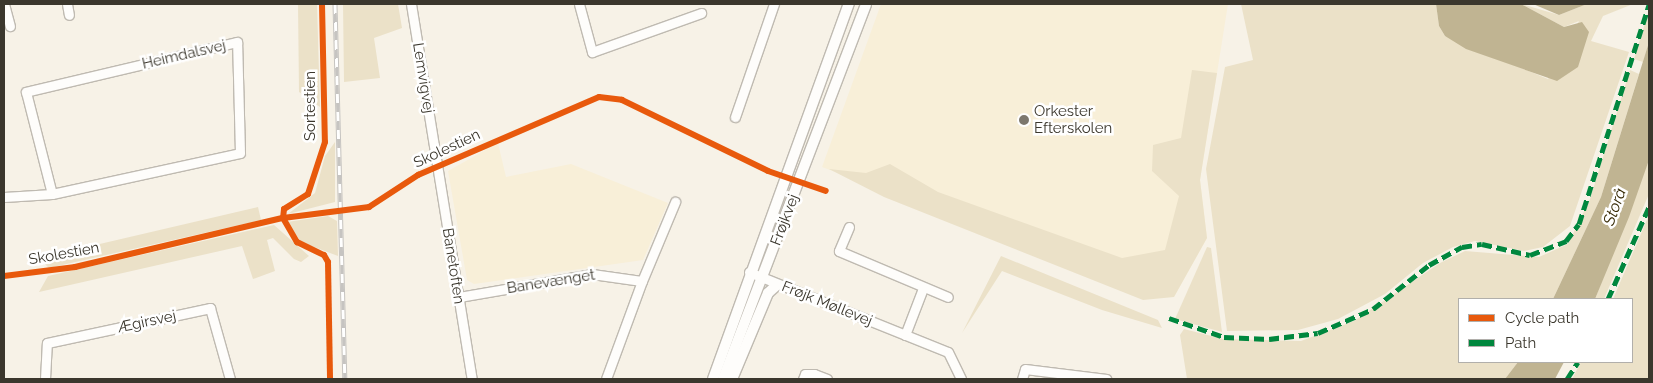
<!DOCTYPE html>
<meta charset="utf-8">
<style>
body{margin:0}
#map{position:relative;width:1653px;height:383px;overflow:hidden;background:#f7f2e7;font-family:Raleway,sans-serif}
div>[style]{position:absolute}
.built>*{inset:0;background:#f8efd8}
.green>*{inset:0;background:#ebe1c8}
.water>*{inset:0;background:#c0b492}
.roads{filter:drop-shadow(1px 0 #bfbab1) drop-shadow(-1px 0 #bfbab1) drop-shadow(0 1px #bfbab1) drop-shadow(0 -1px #bfbab1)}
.minor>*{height:9px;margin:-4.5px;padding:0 4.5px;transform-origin:4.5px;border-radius:4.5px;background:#fefdfb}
.tertiary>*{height:10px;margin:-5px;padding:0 5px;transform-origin:5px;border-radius:5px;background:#fefdfb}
.rail>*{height:5px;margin-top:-2.5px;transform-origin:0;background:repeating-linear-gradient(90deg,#fff 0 9px,#c6c4c1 0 18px);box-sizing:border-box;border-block:1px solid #c6c4c1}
.quiet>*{height:5px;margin-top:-2.5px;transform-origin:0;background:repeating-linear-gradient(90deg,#00873e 0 10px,transparent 0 15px)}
.cycleway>*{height:6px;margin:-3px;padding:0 3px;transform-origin:3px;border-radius:3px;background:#e8590c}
.dots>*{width:14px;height:14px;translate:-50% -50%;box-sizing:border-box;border:2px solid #fff;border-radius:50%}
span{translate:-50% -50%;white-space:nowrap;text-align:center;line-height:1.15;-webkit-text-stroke:5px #fff;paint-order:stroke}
.street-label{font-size:15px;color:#3b372d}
.poi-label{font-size:15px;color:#3b372d}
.left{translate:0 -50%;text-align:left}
.water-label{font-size:16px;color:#352803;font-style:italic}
.frame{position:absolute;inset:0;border:5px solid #3b372d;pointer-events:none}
.legend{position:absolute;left:1458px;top:298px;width:175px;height:65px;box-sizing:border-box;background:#fff;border:1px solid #b1afab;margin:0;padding:6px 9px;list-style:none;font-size:15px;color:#3b372d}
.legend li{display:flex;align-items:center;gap:10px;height:25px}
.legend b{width:25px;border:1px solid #b1afab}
</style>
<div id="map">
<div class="built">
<div style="clip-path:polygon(881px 4px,1228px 4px,1200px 180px,1207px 238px,1174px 297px,822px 167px)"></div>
<div style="clip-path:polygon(498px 143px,506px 177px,571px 164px,668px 203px,643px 260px,474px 284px,467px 280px,448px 171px)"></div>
</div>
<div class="green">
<div style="clip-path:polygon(298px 4px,317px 4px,320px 107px,299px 92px)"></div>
<div style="clip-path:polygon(343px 4px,398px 4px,402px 28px,374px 38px,380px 78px,344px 82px)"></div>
<div style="clip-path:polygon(1241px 4px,1436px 4px,1439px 26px,1445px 36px,1548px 79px,1579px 21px,1564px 27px,1521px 4px,1559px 15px,1587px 4px,1633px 4px,1603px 16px,1591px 41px,1629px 52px,1570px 226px,1543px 247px,1524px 251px,1475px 241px,1453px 247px,1423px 263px,1385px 294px,1338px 319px,1298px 330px,1227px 331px,1206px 169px,1225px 67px,1253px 60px)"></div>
<div style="clip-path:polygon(1649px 10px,1649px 42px,1643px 62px,1634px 59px)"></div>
<div style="clip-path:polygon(1192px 70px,1217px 73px,1200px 180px,1207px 238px,1174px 297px,1143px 300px,884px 197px,829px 169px,866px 173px,890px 164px,938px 192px,1122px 258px,1165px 250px,1179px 196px,1152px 171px,1153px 145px,1181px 138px)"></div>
<div style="clip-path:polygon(1630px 70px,1639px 74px,1601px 197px,1553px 299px,1459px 299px,1459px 362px,1518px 362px,1505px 379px,1187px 379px,1180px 335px,1184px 329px,1223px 339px,1301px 341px,1354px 321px,1440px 263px,1465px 251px,1539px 257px,1568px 244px,1590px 199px)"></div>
<div style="clip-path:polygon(335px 142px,335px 202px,288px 214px,315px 193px,325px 156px)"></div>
<div style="clip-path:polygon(1649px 160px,1649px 194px,1604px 299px,1595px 299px)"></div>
<div style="clip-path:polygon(258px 207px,261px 220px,49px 268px,33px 253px,74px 250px)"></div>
<div style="clip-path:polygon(1649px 215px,1649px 379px,1572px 379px,1581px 362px,1632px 362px,1632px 299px,1613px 299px)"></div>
<div style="clip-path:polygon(328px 216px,337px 221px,338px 256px,301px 242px,287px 222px)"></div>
<div style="clip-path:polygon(274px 225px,309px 256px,301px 262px,294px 259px,273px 238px,267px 240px,275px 271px,253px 279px,242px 246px,39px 292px,48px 276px)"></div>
<div style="clip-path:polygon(1207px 247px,1211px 248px,1222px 332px,1175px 319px)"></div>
<div style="clip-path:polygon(1001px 256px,1158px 320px,1162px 328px,1102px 310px,1002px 271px,962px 333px)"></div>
</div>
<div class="water">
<div style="clip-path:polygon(1436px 4px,1521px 4px,1564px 27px,1582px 22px,1589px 32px,1578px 67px,1557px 81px,1466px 49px,1445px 36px,1439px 26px)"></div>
<div style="clip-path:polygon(1533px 4px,1587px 4px,1559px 15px)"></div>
<div style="clip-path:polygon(1649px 42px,1649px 160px,1629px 217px,1595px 299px,1553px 299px,1601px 197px)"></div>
<div style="clip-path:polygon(1518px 362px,1564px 362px,1555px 379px,1505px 379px)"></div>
</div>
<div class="roads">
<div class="minor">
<div style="left:4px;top:4px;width:23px;rotate:75deg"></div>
<div style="left:67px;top:4px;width:11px;rotate:80deg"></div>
<div style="left:411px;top:4px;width:380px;rotate:80.8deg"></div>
<div style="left:579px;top:4px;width:50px;rotate:74.8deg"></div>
<div style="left:592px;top:52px;width:116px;rotate:-19.7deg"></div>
<div style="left:735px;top:117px;width:120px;rotate:-71deg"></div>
<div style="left:4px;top:197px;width:48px;rotate:-3.6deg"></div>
<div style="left:52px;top:194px;width:192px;rotate:-12.3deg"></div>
<div style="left:240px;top:153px;width:111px;rotate:-91.5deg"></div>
<div style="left:237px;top:42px;width:217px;rotate:166.7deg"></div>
<div style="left:26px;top:92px;width:105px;rotate:75.7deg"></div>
<div style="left:849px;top:227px;width:26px;rotate:113deg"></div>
<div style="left:839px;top:251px;width:118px;rotate:22.9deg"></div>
<div style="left:749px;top:272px;width:214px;rotate:21.9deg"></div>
<div style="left:948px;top:352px;width:30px;rotate:64deg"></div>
<div style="left:642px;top:281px;width:86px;rotate:-67.3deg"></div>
<div style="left:459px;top:297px;width:135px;rotate:-9.8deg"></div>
<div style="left:592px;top:274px;width:50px;rotate:8deg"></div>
<div style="left:642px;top:281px;width:104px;rotate:110.2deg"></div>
<div style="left:905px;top:335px;width:50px;rotate:-69deg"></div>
<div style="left:45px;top:379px;width:36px;rotate:-87deg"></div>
<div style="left:47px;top:343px;width:167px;rotate:-12.1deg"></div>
<div style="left:210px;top:308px;width:74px;rotate:74.3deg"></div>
<div style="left:803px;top:379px;width:5px;rotate:-68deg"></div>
<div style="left:805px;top:374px;width:9px"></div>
<div style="left:814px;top:374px;width:14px;rotate:21deg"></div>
<div style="left:1022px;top:379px;width:10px;rotate:-73deg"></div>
<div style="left:1025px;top:369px;width:82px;rotate:7deg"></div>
</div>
<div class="tertiary">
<div style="left:713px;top:379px;width:399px;rotate:-70.1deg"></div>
<div style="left:723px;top:379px;width:401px;rotate:-69.1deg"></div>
<div style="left:732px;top:379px;width:93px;rotate:-67.3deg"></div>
<div style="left:768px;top:293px;width:12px;rotate:-42deg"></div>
</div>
</div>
<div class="rail">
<div style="left:335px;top:4px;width:375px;rotate:88.5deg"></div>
</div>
<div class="quiet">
<div style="left:1608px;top:299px;width:101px;rotate:-66deg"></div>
<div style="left:1169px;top:318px;width:58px;rotate:19.1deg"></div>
<div style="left:1224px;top:337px;width:45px;rotate:2.5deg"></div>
<div style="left:1269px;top:339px;width:49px;rotate:-7deg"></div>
<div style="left:1318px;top:333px;width:60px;rotate:-23.6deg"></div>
<div style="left:1373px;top:309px;width:71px;rotate:-38.2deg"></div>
<div style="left:1429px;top:265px;width:38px;rotate:-29deg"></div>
<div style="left:1462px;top:247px;width:20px;rotate:-9deg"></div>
<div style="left:1482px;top:244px;width:49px;rotate:12.9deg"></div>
<div style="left:1530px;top:255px;width:39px;rotate:-21deg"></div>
<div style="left:1566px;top:241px;width:21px;rotate:-53deg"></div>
<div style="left:1579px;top:224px;width:231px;rotate:-72.3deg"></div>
<div style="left:1567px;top:379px;width:20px;rotate:-57deg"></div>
</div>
<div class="cycleway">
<div style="left:322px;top:4px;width:138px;rotate:88.8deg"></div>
<div style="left:325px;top:142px;width:55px;rotate:108.1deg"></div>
<div style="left:308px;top:194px;width:28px;rotate:148deg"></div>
<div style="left:284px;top:209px;width:9px;rotate:96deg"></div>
<div style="left:283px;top:218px;width:28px;rotate:60deg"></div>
<div style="left:297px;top:242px;width:30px;rotate:26deg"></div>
<div style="left:324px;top:255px;width:8px;rotate:60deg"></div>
<div style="left:328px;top:262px;width:117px;rotate:89deg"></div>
<div style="left:4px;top:276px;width:72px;rotate:-7.2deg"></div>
<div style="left:75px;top:267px;width:214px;rotate:-13.3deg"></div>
<div style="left:283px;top:218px;width:87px;rotate:-7.3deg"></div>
<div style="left:369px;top:207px;width:59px;rotate:-33.1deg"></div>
<div style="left:418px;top:175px;width:197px;rotate:-23.3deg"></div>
<div style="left:599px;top:97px;width:23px;rotate:7deg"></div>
<div style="left:622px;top:100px;width:162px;rotate:25.9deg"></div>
<div style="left:768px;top:171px;width:61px;rotate:19deg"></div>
</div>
<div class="dots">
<div style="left:1024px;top:120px;background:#7d786e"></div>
</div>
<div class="street-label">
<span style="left:184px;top:55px;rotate:-13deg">Heimdalsvej</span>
<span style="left:423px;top:78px;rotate:81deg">Lemvigvej</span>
<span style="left:311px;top:106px;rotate:-90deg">Sortestien</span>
<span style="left:447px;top:149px;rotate:-25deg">Skolestien</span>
<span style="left:785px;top:220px;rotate:-69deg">Frøjkvej</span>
<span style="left:64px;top:254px;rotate:-10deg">Skolestien</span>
<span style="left:453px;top:266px;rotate:81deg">Banetoften</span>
<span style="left:551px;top:282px;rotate:-9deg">Banevænget</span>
<span style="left:827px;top:304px;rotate:22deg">Frøjk Møllevej</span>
<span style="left:147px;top:322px;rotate:-12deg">Ægirsvej</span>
</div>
<div class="poi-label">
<span class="left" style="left:1034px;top:120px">Orkester<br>Efterskolen</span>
</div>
<div class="water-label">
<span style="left:1615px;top:207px;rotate:-70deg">Storå</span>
</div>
<div class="frame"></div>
<ul class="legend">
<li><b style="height:6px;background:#e8590c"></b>Cycle path</li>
<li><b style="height:6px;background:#00873e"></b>Path</li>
</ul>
</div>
